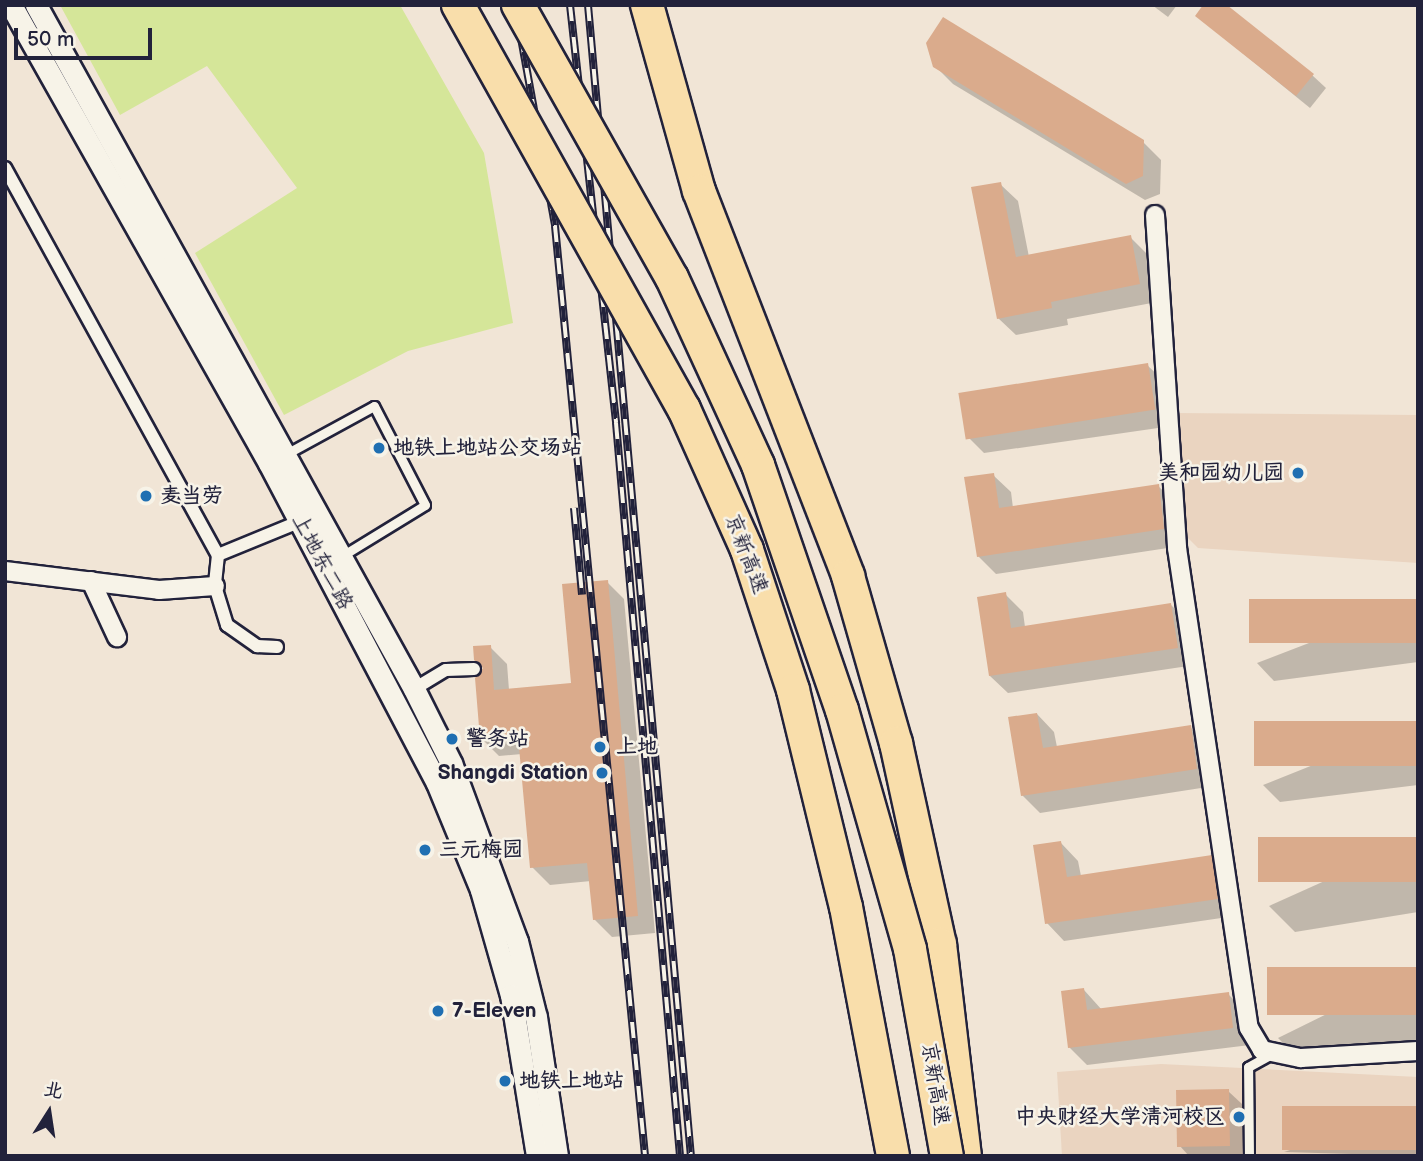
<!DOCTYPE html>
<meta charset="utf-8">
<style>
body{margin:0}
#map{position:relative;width:1423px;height:1161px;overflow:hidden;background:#f1e5d6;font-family:"Balsamiq Sans","LXGW WenKai TC",sans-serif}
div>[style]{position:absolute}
.built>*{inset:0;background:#ead4c0}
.green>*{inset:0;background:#d5e699}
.shadow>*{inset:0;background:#0003}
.building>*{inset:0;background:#daab8c;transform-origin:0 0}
.roads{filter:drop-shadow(2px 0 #22223b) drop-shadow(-2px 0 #22223b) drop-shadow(0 2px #22223b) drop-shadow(0 -2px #22223b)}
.service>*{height:9px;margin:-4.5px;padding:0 4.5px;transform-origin:4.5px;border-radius:4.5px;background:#f7f3e8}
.pedestrian>*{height:12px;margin:-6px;padding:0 6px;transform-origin:6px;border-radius:6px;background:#f7f3e8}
.minor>*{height:18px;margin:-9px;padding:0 9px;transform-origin:9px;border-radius:9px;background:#f7f3e8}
.tertiary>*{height:21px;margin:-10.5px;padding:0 10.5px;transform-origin:10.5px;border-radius:10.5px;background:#f7f3e8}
.motorway>*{height:32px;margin:-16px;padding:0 16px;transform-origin:16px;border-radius:16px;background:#f9deab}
.rail>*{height:8px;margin-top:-4px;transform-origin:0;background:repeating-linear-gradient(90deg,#f7f3e8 0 16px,#22223b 0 32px);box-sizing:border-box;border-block:2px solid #22223b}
.bridges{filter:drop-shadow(2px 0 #22223b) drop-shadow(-2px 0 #22223b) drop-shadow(0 2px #22223b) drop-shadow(0 -2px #22223b)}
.motorway-bridge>*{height:32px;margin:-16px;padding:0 16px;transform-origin:16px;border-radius:16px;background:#f9deab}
.dots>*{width:19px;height:19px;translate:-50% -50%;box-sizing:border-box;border:4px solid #f7f3e8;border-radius:50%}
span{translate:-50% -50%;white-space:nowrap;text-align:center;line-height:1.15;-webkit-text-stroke:5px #f7f3e8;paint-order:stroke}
.poi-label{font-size:21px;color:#22223b;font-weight:700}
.left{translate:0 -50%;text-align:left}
.right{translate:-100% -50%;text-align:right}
.street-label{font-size:21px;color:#22223b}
.frame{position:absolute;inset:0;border:7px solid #22223b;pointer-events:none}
.north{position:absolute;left:14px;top:1077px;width:70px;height:70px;-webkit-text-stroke:5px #f7f3e8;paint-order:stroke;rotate:12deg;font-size:19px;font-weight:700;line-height:28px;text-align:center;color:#22223b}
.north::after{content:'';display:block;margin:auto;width:24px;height:32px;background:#22223b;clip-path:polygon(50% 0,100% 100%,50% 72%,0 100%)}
.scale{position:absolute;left:14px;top:28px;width:138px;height:32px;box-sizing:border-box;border:4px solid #22223b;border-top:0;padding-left:9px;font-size:21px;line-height:24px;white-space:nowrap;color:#22223b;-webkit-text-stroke:5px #f7f3e8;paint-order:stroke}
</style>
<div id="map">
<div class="built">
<div style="clip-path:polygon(1174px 413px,1418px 415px,1418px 563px,1198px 548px,1182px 532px)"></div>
<div style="clip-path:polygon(1161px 1064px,1418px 1077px,1418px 1156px,1062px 1156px,1057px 1072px)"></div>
</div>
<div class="green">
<div style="clip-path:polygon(60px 5px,400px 5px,484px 153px,513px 323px,408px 351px,284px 415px,195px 253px,297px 188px,207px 66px,120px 115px)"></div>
</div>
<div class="shadow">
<div style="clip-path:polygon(1152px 5px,1177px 5px,1168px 17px)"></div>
<div style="clip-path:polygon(1197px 16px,1312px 75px,1326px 88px,1310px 108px)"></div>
<div style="clip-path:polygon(935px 66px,1143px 142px,1161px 160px,1160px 194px,1145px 200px,953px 84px)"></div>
<div style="clip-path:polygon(1000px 184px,1018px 201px,1029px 257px,1130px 237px,1148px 255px,1157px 302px,1067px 319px,1068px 325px,1016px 335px,998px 318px)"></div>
<div style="clip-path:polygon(1147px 365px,1165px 382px,1172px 426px,984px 453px,967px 436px)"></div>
<div style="clip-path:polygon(993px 475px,1011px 492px,1013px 508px,1158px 486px,1176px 503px,1181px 546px,996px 574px,978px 556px)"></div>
<div style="clip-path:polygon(607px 582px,624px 599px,655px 933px,612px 937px,594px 919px,591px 881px,550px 885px,532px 867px,522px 754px,499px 756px,481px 738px,490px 647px,507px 664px,509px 690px,573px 685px)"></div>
<div style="clip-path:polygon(1005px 594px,1023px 612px,1025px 627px,1171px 605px,1189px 623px,1195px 665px,1008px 693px,990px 676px)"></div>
<div style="clip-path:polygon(1418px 601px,1418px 662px,1274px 681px,1257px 663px)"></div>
<div style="clip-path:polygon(1037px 714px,1054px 732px,1057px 747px,1190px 727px,1208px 744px,1214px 786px,1040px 813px,1022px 795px)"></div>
<div style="clip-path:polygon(1418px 723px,1418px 785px,1280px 802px,1263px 785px)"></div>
<div style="clip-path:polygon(1418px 839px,1418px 912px,1295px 932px,1269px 906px)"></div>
<div style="clip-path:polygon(1061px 843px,1078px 861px,1081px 876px,1211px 857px,1229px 875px,1235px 916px,1064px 941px,1047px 923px)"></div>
<div style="clip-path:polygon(1418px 969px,1418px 1045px,1304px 1064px,1278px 1038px)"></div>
<div style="clip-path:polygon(1084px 990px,1102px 1010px,1228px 994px,1246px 1012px,1250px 1045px,1087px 1065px,1069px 1047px)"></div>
<div style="clip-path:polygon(1228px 1091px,1242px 1104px,1243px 1156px,1189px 1156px,1179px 1145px)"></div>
<div style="clip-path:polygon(1418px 1108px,1418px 1156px,1284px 1152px)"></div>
</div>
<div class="building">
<div style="clip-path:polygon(1203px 5px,1227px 5px,1314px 74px,1296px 96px,1195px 16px)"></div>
<div style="clip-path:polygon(943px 17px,1144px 140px,1143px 176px,1126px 184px,933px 67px,926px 43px)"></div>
<div style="clip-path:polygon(1001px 182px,1016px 257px,1131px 235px,1140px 284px,1051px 302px,1052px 308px,997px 319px,971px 187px)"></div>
<div style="left:1148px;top:363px;width:47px;height:192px;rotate:81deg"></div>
<div style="clip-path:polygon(994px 473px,999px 508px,1159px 484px,1164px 529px,977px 557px,964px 477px)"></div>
<div style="clip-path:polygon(608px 580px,638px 916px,593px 920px,587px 863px,530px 868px,518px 736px,480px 739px,475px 678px,483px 668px,474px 660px,473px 646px,491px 645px,494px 690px,571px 683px,562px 584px)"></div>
<div style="clip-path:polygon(1006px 592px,1011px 628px,1171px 603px,1178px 648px,989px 676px,977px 597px)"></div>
<div style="left:1418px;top:599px;width:44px;height:169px;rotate:90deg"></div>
<div style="clip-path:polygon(1037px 713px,1043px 748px,1191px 725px,1197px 769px,1021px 796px,1008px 717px)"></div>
<div style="left:1418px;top:721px;width:45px;height:164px;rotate:90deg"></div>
<div style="left:1418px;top:837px;width:45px;height:160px;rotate:90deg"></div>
<div style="clip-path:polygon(1061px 841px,1067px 877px,1212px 855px,1218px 899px,1045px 924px,1033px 845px)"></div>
<div style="left:1418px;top:967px;width:48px;height:151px;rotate:90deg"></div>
<div style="clip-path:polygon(1084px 988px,1087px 1010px,1229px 992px,1233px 1028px,1068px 1048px,1061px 991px)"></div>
<div style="left:1229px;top:1089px;width:57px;height:53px;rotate:89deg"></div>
<div style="left:1418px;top:1106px;width:44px;height:136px;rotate:90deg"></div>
</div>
<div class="roads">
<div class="service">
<div style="left:286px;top:454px;width:100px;rotate:-28.6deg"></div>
<div style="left:374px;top:406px;width:111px;rotate:62.7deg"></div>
<div style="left:425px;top:505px;width:100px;rotate:148.5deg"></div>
<div style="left:1249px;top:1156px;width:89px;rotate:-90.6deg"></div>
<div style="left:1248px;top:1067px;width:29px;rotate:-29deg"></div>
</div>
<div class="pedestrian">
<div style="left:5px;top:168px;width:442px;rotate:61.2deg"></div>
<div style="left:218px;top:555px;width:31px;rotate:96deg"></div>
<div style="left:215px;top:586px;width:41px;rotate:72.9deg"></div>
<div style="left:227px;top:625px;width:37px;rotate:35deg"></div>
<div style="left:257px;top:646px;width:20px;rotate:3deg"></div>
<div style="left:218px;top:555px;width:90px;rotate:-22.3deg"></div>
<div style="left:414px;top:689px;width:37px;rotate:-31deg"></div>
<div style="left:446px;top:670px;width:28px;rotate:-2deg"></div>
</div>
<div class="minor">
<div style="left:1155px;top:215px;width:334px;rotate:86.2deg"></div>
<div style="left:1177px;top:548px;width:485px;rotate:81.5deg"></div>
<div style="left:1249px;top:1028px;width:26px;rotate:59deg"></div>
<div style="left:1262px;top:1050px;width:40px;rotate:12deg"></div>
<div style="left:1301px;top:1058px;width:117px;rotate:-3.4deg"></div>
<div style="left:5px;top:571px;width:155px;rotate:7deg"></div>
<div style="left:159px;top:590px;width:56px;rotate:-4.1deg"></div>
<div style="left:91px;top:581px;width:62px;rotate:65.1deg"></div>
</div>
<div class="tertiary">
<div style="left:11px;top:5px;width:526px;rotate:60.61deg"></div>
<div style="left:269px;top:463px;width:361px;rotate:62.3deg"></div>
<div style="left:437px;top:783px;width:116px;rotate:67.6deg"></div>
<div style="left:481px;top:890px;width:109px;rotate:74.1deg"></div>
<div style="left:511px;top:995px;width:163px;rotate:80.8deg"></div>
<div style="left:36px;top:5px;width:781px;rotate:61.07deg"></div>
<div style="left:414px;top:689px;width:83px;rotate:63.4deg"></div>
<div style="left:451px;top:763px;width:190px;rotate:69.7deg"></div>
<div style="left:517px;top:941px;width:78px;rotate:76deg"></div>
<div style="left:536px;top:1017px;width:141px;rotate:81.4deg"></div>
</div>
<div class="motorway">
<div style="left:647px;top:5px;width:193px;rotate:74.4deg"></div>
<div style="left:699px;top:191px;width:413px;rotate:68.8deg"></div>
<div style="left:848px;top:576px;width:174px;rotate:74deg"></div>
<div style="left:896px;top:743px;width:206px;rotate:77.7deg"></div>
<div style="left:940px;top:944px;width:213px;rotate:83.3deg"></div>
</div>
</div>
<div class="rail">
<div style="left:515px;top:5px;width:225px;rotate:79.7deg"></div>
<div style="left:555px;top:226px;width:934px;rotate:84.47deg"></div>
<div style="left:570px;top:5px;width:421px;rotate:83.7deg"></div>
<div style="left:616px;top:423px;width:736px;rotate:85.01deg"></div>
<div style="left:588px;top:5px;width:1156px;rotate:84.89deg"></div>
<div style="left:574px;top:508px;width:87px;rotate:84.7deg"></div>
</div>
<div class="bridges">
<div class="motorway-bridge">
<div style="left:458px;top:5px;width:463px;rotate:60.8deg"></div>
<div style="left:684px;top:409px;width:154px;rotate:65.9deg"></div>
<div style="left:747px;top:550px;width:147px;rotate:71.8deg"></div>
<div style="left:793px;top:690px;width:223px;rotate:76.3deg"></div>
<div style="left:846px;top:907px;width:253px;rotate:79.3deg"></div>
<div style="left:518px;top:5px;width:313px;rotate:60.6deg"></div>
<div style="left:672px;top:278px;width:206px;rotate:65.3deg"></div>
<div style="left:758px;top:465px;width:259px;rotate:71.1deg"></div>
<div style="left:842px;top:710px;width:248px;rotate:74.1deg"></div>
<div style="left:910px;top:949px;width:210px;rotate:79.9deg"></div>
</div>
</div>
<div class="dots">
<div style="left:379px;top:448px;background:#1f6fb2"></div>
<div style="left:1298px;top:473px;background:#1f6fb2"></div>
<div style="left:146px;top:496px;background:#1f6fb2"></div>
<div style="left:452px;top:739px;background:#1f6fb2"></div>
<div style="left:600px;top:747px;background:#1f6fb2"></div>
<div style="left:602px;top:773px;background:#1f6fb2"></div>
<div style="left:425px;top:850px;background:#1f6fb2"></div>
<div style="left:438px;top:1011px;background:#1f6fb2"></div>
<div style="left:505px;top:1081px;background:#1f6fb2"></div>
<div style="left:1239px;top:1117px;background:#1f6fb2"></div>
</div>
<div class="poi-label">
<span class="left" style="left:393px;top:448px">地铁上地站公交场站</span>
<span class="right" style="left:1284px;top:473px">美和园幼儿园</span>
<span class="left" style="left:160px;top:496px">麦当劳</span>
<span class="left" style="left:466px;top:739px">警务站</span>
<span class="left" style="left:616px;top:747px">上地</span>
<span class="right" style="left:588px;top:773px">Shangdi Station</span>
<span class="left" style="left:439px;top:850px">三元梅园</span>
<span class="left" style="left:452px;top:1011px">7-Eleven</span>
<span class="left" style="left:519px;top:1081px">地铁上地站</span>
<span class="right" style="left:1225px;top:1117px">中央财经大学清河校区</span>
</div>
<div class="street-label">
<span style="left:746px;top:554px;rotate:69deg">京新高速</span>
<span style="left:322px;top:562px;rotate:62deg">上地东二路</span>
<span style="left:935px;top:1084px;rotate:81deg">京新高速</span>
</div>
<div class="frame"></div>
<div class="north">北</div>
<div class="scale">50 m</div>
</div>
